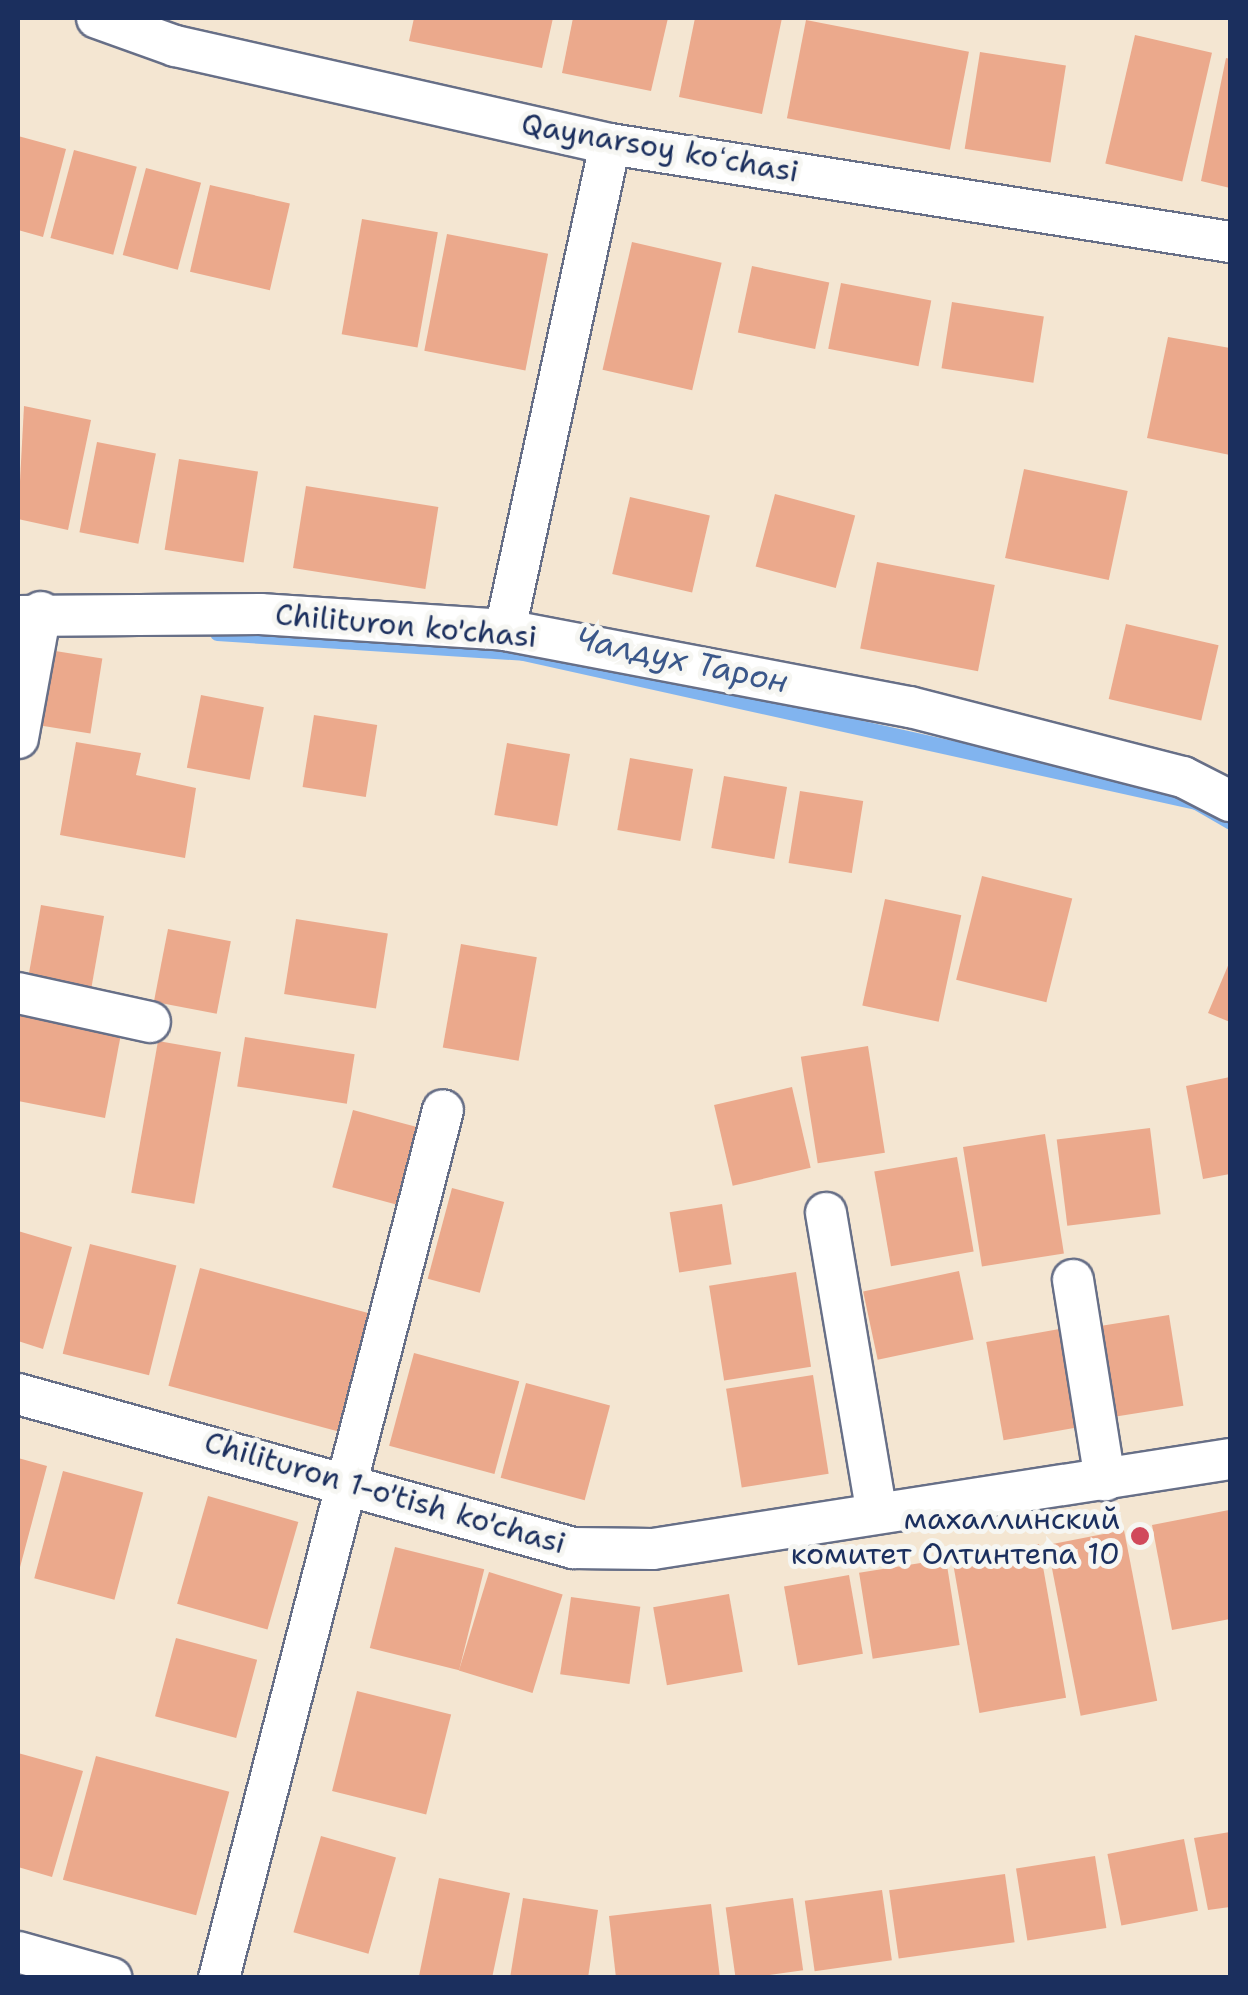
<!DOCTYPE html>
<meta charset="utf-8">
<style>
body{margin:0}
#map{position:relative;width:1248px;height:1995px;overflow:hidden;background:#f4e6d2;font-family:"Shantell Sans",sans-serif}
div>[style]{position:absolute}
.stream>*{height:15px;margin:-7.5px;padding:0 7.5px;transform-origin:7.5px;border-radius:7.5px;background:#81b4ef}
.building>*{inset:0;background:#eba98c;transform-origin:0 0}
.roads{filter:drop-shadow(2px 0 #676f87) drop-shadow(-2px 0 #676f87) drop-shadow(0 2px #676f87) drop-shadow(0 -2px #676f87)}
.minor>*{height:40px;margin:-20px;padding:0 20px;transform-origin:20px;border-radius:20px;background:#fff}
.dots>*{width:28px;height:28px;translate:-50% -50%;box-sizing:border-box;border:5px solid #f6f6f2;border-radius:50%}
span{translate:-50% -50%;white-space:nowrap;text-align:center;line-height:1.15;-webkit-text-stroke:10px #f6f6f2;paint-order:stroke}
.street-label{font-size:30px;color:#1b2f5e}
.poi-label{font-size:30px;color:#1b2f5e}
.right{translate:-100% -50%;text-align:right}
.water-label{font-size:32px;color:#3a578a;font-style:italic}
.frame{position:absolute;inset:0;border:20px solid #1b2f5e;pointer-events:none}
</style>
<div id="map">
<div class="stream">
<div style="left:217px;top:633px;width:307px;rotate:3.7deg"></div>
<div style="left:523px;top:653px;width:689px;rotate:12.48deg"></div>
<div style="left:1196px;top:802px;width:39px;rotate:30deg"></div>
</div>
<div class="building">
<div style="clip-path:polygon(414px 18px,553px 18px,542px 68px,409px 41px)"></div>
<div style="clip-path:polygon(573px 18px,668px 18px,651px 91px,562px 73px)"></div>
<div style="clip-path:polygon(695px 18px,782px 18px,762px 114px,679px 97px)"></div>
<div style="left:806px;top:20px;width:166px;height:100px;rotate:11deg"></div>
<div style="left:1135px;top:35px;width:79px;height:132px;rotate:13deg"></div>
<div style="left:980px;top:52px;width:87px;height:98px;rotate:9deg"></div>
<div style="clip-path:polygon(1226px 58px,1230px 59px,1230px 188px,1201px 181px)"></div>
<div style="clip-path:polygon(18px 136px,66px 149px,43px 237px,18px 230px)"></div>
<div style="left:74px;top:150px;width:65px;height:91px;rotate:15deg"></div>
<div style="left:146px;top:168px;width:57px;height:90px;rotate:15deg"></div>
<div style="left:210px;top:185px;width:82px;height:89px;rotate:13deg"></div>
<div style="left:362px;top:219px;width:77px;height:117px;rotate:10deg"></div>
<div style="left:447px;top:234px;width:103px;height:119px;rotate:11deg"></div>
<div style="left:632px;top:242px;width:92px;height:131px;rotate:13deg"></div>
<div style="left:752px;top:266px;width:79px;height:68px;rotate:12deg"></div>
<div style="left:841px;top:283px;width:92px;height:67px;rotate:11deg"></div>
<div style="left:952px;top:302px;width:93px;height:67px;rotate:9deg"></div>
<div style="clip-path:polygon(1168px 337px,1230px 348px,1230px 455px,1147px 438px)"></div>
<div style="clip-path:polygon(24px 406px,91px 420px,68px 530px,18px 519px)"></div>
<div style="left:97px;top:442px;width:60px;height:92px;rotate:11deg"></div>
<div style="left:179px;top:459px;width:80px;height:92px;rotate:9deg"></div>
<div style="left:1024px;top:469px;width:106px;height:91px;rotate:12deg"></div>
<div style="left:306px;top:486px;width:134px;height:83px;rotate:9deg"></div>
<div style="left:775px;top:494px;width:83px;height:75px;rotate:15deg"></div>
<div style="left:630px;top:497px;width:82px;height:79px;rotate:13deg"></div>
<div style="left:877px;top:562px;width:120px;height:88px;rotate:11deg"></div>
<div style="left:1126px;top:624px;width:95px;height:77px;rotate:13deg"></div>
<div style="left:49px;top:650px;width:54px;height:76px;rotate:9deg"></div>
<div style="left:201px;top:695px;width:64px;height:74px;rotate:11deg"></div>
<div style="left:314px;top:715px;width:64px;height:73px;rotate:9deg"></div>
<div style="clip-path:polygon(76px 742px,141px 753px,136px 775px,196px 788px,185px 858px,60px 835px)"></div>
<div style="left:507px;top:743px;width:64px;height:73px;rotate:10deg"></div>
<div style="left:630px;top:758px;width:64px;height:73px;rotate:10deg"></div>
<div style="left:724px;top:776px;width:64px;height:73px;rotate:10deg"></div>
<div style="left:800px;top:791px;width:64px;height:73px;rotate:9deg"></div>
<div style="left:982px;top:876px;width:93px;height:107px;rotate:14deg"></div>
<div style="left:885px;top:899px;width:78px;height:109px;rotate:12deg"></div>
<div style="left:41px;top:905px;width:64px;height:74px;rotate:10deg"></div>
<div style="left:296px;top:919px;width:93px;height:76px;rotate:9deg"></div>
<div style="left:168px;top:929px;width:64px;height:74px;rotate:11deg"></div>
<div style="left:461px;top:944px;width:77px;height:105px;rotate:10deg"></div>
<div style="clip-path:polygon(1230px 961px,1230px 1022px,1208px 1013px)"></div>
<div style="clip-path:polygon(18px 1015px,121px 1034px,105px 1118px,18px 1101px)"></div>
<div style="left:245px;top:1037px;width:111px;height:50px;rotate:9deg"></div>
<div style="left:158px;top:1041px;width:64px;height:154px;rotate:10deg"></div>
<div style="left:868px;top:1046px;width:108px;height:68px;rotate:81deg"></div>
<div style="clip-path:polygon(1230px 1077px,1230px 1174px,1203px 1179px,1186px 1086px)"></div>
<div style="left:792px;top:1087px;width:83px;height:80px;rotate:77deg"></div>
<div style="left:353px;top:1110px;width:70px;height:80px;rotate:15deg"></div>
<div style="left:1150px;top:1128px;width:87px;height:94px;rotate:83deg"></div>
<div style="left:1045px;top:1134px;width:121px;height:83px;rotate:81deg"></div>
<div style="left:957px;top:1157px;width:96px;height:84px;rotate:80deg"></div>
<div style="left:452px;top:1188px;width:54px;height:94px;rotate:15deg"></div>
<div style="left:722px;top:1204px;width:61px;height:53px;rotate:81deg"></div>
<div style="clip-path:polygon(18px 1231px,72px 1247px,43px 1349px,18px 1341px)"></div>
<div style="left:90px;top:1244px;width:89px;height:113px;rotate:14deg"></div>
<div style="left:200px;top:1268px;width:177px;height:122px;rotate:15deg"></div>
<div style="left:959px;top:1271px;width:70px;height:98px;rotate:78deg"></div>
<div style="left:796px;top:1272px;width:96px;height:88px;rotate:81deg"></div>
<div style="left:1169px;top:1315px;width:92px;height:84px;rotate:81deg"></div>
<div style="left:1065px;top:1328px;width:100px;height:80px;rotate:80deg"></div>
<div style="left:414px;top:1353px;width:109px;height:96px;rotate:15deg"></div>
<div style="left:813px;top:1375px;width:100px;height:88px;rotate:81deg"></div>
<div style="left:526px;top:1383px;width:87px;height:98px;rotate:15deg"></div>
<div style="clip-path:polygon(18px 1458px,47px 1466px,19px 1571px,18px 1571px)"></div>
<div style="left:63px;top:1471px;width:83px;height:111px;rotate:15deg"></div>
<div style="left:208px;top:1496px;width:94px;height:112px;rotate:16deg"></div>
<div style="clip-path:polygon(1229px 1510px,1230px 1619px,1172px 1630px,1152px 1525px)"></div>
<div style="left:1124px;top:1530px;width:174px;height:78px;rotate:79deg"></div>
<div style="left:1039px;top:1544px;width:156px;height:88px;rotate:80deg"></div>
<div style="left:395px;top:1547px;width:92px;height:104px;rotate:14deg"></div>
<div style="left:946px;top:1559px;width:87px;height:88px;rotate:81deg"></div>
<div style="left:489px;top:1572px;width:77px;height:103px;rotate:17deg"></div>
<div style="left:849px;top:1575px;width:80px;height:66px;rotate:80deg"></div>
<div style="left:729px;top:1594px;width:79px;height:77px;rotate:80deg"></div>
<div style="left:571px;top:1597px;width:70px;height:78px;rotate:8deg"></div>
<div style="left:176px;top:1638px;width:84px;height:81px;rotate:15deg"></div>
<div style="left:357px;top:1691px;width:97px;height:103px;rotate:14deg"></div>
<div style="clip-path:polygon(18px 1753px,83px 1771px,52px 1877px,18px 1867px)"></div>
<div style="left:96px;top:1756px;width:138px;height:128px;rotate:15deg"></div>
<div style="clip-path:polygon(1230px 1832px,1230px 1907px,1208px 1910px,1194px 1838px)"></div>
<div style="left:321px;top:1836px;width:78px;height:100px;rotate:16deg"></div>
<div style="left:1184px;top:1839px;width:73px;height:78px;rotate:79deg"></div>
<div style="left:1095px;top:1856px;width:73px;height:80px;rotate:81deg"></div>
<div style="left:1005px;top:1874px;width:69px;height:117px;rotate:82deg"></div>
<div style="clip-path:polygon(439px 1878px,510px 1893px,492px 1978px,419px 1976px)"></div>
<div style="left:882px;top:1890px;width:71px;height:78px;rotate:82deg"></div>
<div style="clip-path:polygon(523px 1898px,598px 1910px,588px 1978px,510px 1978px)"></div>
<div style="left:793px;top:1898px;width:73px;height:68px;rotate:82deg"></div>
<div style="clip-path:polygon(711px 1904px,720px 1978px,616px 1978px,609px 1916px)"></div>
</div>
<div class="roads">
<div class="minor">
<div style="left:97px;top:18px;width:83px;rotate:19.7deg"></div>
<div style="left:175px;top:46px;width:446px;rotate:12.7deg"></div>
<div style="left:610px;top:144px;width:628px;rotate:8.98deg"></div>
<div style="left:18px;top:616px;width:242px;rotate:-0.5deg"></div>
<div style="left:260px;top:614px;width:246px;rotate:3.7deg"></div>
<div style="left:505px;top:630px;width:412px;rotate:10.8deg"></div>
<div style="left:910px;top:707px;width:282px;rotate:14.4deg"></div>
<div style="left:1183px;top:777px;width:53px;rotate:27.1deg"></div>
<div style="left:505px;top:630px;width:497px;rotate:-77.8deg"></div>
<div style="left:18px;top:738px;width:128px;rotate:-79.7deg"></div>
<div style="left:18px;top:993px;width:135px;rotate:12.4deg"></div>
<div style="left:826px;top:1213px;width:304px;rotate:80.4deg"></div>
<div style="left:1073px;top:1280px;width:203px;rotate:80.9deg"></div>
<div style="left:18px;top:1394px;width:576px;rotate:15.51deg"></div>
<div style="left:573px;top:1548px;width:80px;rotate:0.7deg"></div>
<div style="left:653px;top:1549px;width:584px;rotate:-8.87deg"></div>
<div style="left:18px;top:1952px;width:97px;rotate:15.6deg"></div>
<div style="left:219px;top:1978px;width:896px;rotate:-75.53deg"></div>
</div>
</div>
<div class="dots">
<div style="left:1140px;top:1536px;background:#d1495b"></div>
</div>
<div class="street-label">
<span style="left:660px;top:148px;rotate:10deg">Qaynarsoy koʻchasi</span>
<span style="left:406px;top:626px;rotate:5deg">Chilituron ko'chasi</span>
<span style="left:385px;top:1493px;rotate:16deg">Chilituron 1-o'tish ko'chasi</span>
</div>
<div class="poi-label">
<span class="right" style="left:1120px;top:1536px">махаллинский<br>комитет Олтинтепа 10</span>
</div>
<div class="water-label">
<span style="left:682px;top:660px;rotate:12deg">Чалдух Тарон</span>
</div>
<div class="frame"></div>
</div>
